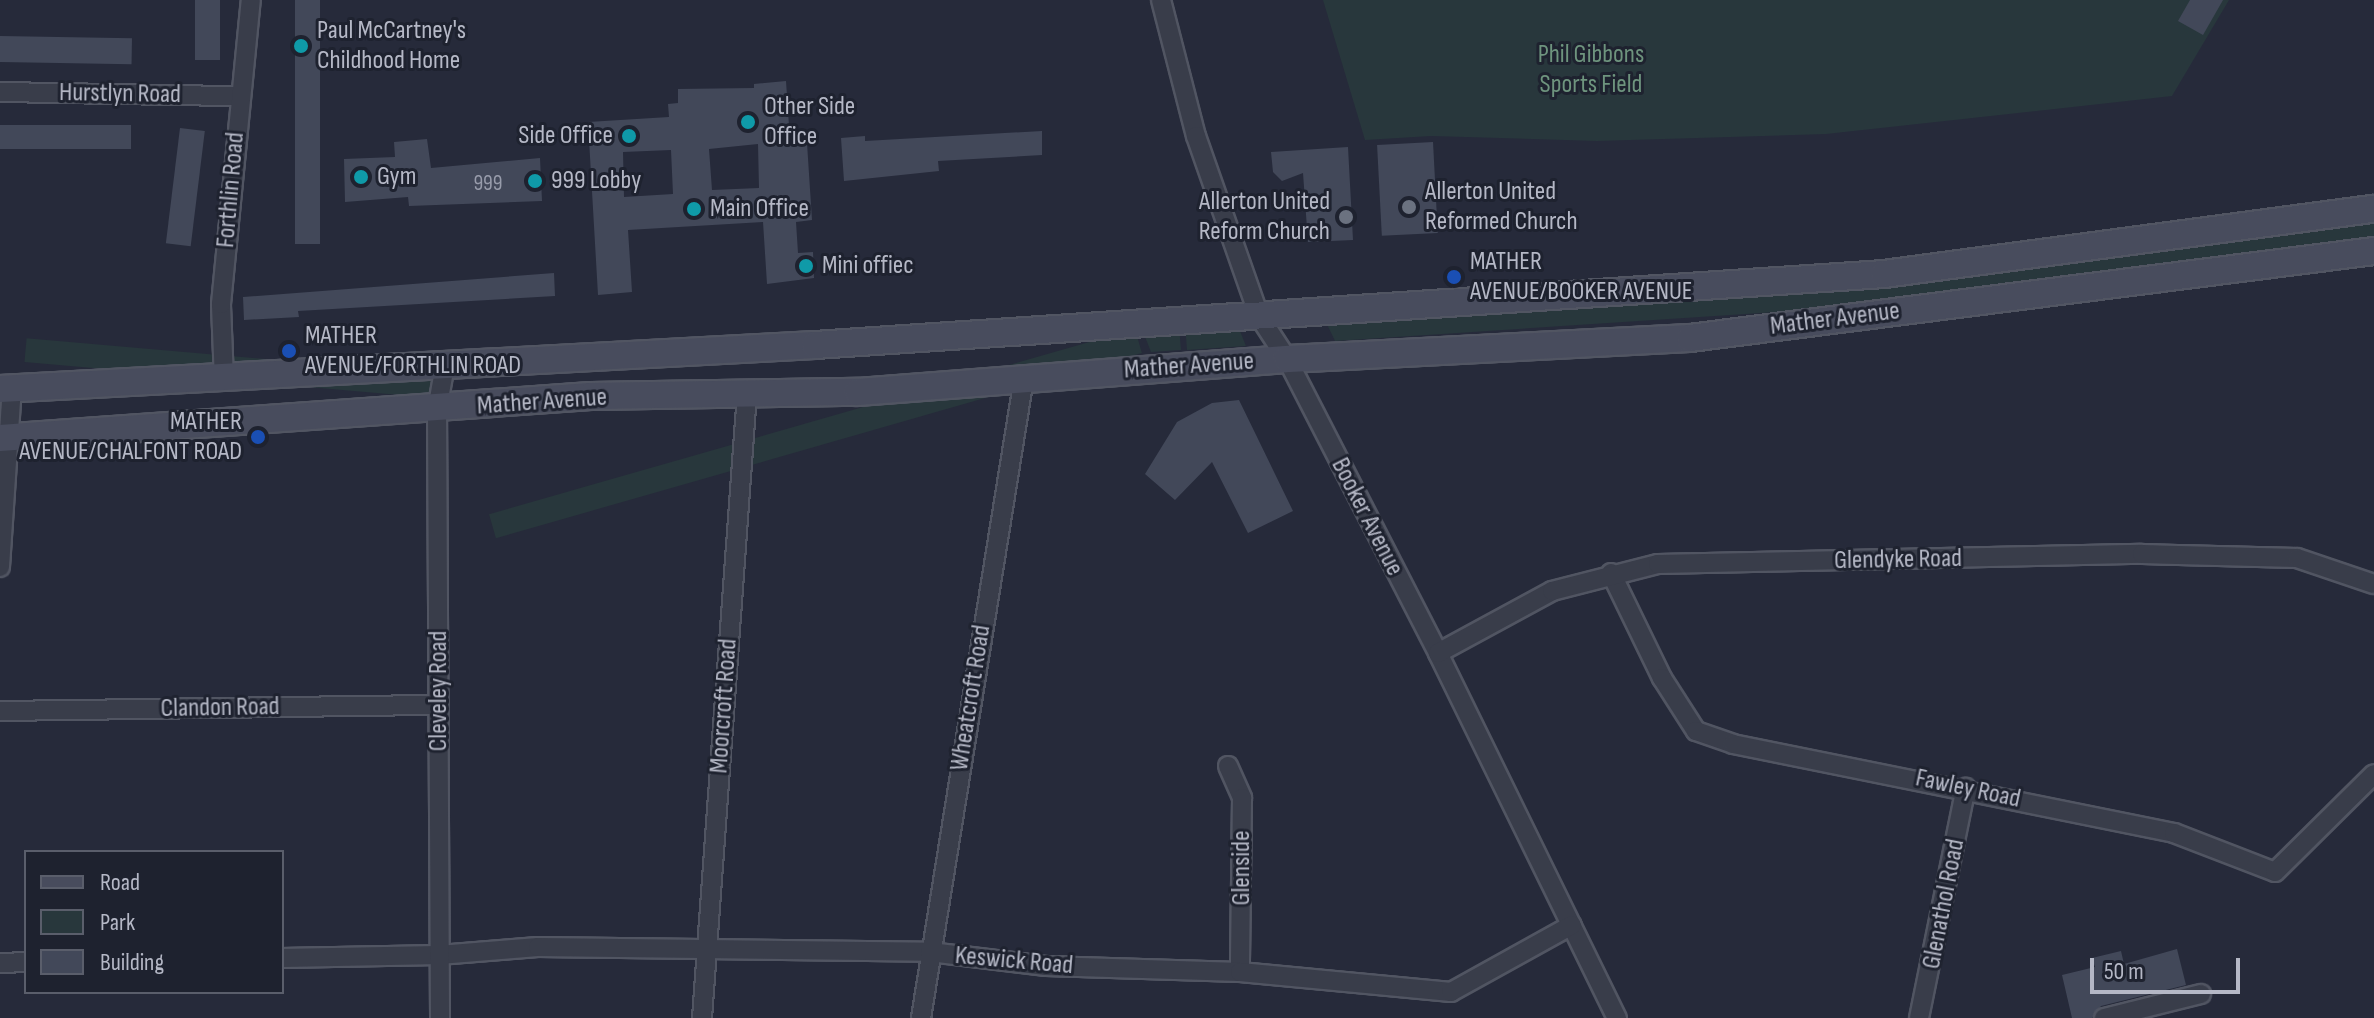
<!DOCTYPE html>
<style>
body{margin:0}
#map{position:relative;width:2374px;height:1018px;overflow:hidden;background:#262a3a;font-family:"Sofia Sans Condensed",sans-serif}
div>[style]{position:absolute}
.green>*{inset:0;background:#28373c;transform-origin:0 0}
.building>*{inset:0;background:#424859;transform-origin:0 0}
.roads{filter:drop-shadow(2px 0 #515562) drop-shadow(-2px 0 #515562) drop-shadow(0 2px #515562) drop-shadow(0 -2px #515562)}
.street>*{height:18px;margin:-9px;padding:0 9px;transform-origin:9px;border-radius:9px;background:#393d4a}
.secondary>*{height:26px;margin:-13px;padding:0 13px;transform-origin:13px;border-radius:13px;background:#484c5d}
.dots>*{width:22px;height:22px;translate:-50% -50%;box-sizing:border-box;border:4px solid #1e222f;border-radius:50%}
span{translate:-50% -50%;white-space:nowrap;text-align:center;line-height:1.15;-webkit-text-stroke:6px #1e222f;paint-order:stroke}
.number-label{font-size:22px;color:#989cab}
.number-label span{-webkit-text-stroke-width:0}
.poi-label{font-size:26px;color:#b5b8c6}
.left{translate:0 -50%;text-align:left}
.right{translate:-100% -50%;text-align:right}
.park-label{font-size:26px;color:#6e947e}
.street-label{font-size:26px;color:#b5b8c6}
.legend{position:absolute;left:24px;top:850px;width:260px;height:144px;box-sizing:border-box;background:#1e222f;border:2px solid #5a5e6b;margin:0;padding:10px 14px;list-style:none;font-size:24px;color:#b5b8c6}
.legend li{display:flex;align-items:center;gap:16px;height:40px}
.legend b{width:40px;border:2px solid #5a5e6b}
.scale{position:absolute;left:2090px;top:958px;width:150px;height:36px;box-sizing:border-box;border:4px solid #b5b8c6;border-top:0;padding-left:10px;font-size:24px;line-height:28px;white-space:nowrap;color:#b5b8c6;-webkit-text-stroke:6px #1e222f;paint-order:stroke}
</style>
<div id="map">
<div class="green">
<div style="clip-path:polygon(1323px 0,2229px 0,2172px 96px,1826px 134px,1597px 141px,1431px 136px,1365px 140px)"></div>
<div style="clip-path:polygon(2374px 216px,2374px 242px,1823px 309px,1335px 341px,1323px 316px)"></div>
<div style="clip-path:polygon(1236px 321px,1246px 346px,1187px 350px,1185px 324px)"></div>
<div style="clip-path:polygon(1179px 326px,1181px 350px,1151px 352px,1142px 329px)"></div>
<div style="left:1135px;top:329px;width:25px;height:672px;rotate:74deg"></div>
<div style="left:436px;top:374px;width:24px;height:411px;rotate:95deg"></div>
</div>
<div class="building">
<div style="left:195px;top:0;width:25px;height:60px"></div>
<div style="left:295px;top:0;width:25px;height:244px"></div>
<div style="clip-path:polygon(2190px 0,2223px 0,2203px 35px,2178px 21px)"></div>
<div style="left:0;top:36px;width:132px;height:26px;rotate:1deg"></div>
<div style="clip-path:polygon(evenodd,786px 81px,790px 141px,807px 143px,812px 220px,796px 222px,798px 253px,813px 252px,814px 278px,767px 284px,763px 222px,628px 230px,632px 292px,598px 295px,588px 122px,669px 117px,668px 104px,678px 103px,678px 89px,754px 88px,754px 84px,786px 81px,758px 144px,759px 188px,712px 190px,709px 149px,758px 144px,786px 81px,671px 150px,673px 194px,624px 197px,623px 152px,671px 150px)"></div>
<div style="left:0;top:125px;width:131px;height:24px"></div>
<div style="left:180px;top:128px;width:25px;height:116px;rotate:7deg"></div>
<div style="clip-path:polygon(1042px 131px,1042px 155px,938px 161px,939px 171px,844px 181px,841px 138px,865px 136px,865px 141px)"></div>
<div style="clip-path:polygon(427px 139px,431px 168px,540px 158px,542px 201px,409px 206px,408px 197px,345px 202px,344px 159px,395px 157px,394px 142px)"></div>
<div style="left:1433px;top:142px;width:91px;height:56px;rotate:87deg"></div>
<div style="clip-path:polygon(1348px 147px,1353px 240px,1308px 242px,1303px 173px,1282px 181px,1273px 172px,1271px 152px)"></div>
<div style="clip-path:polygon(554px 273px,555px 296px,298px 311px,299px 317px,244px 320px,243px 297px)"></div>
<div style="clip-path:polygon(1239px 400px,1293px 511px,1248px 533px,1212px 462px,1175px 500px,1145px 474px,1177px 422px,1212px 403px)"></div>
<div style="clip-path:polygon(2177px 949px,2186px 985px,2101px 1006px,2092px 1018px,2072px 1018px,2062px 975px,2095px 967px,2092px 958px,2121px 951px,2124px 964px)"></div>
</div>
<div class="roads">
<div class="street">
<div style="left:1161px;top:0;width:140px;rotate:75.6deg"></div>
<div style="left:1196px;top:136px;width:191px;rotate:70.7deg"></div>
<div style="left:1259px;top:316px;width:51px;rotate:56.9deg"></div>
<div style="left:1287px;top:359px;width:331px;rotate:62.8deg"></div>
<div style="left:1438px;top:653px;width:407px;rotate:63.9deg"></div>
<div style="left:0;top:92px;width:240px;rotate:1deg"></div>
<div style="left:224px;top:380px;width:76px;rotate:-92.3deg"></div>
<div style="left:221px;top:304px;width:305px;rotate:-84.4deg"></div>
<div style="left:0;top:567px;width:179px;rotate:-86.2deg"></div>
<div style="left:1611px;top:573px;width:117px;rotate:64.1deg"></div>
<div style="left:1662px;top:678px;width:63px;rotate:57.3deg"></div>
<div style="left:1696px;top:731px;width:39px;rotate:19deg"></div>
<div style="left:1733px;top:744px;width:450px;rotate:11.4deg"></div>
<div style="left:2174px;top:833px;width:108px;rotate:21.1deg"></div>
<div style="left:2275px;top:872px;width:139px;rotate:-44.7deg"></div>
<div style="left:1438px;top:653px;width:130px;rotate:-28.5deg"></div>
<div style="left:1552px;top:591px;width:109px;rotate:-14.3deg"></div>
<div style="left:1658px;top:564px;width:484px;rotate:-1.2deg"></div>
<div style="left:2142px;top:554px;width:155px;rotate:1.5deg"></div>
<div style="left:2297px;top:558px;width:81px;rotate:18.7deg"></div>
<div style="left:0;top:711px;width:439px;rotate:-0.8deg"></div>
<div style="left:1228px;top:766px;width:35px;rotate:66deg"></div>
<div style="left:1242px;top:798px;width:174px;rotate:90.7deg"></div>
<div style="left:282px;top:958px;width:157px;rotate:-1.1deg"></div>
<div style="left:439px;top:955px;width:99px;rotate:-4.6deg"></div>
<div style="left:538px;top:947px;width:392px;rotate:0.7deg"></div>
<div style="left:930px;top:952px;width:117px;rotate:6.9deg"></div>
<div style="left:1046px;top:966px;width:194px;rotate:1.8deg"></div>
<div style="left:1240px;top:972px;width:212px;rotate:5.4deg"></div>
<div style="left:1451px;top:992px;width:138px;rotate:-29deg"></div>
<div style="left:0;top:963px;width:26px;rotate:-2deg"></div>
<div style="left:440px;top:1018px;width:608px;rotate:-90.28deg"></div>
<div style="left:437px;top:410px;width:46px;rotate:-79.9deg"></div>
<div style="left:702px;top:1018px;width:626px;rotate:-85.88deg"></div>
<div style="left:921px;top:1018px;width:648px;rotate:-80.86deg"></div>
<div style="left:1919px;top:1018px;width:235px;rotate:-78.5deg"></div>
<div style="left:2104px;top:1018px;width:100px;rotate:-13.9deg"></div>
</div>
<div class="secondary">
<div style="left:0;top:389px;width:816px;rotate:-3.09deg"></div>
<div style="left:815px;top:345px;width:1071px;rotate:-3.8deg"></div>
<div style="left:1884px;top:274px;width:494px;rotate:-7.6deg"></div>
<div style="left:0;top:438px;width:592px;rotate:-4.06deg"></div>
<div style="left:591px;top:396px;width:267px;rotate:-0.9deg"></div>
<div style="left:858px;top:392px;width:430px;rotate:-4.4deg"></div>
<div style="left:1287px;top:359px;width:404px;rotate:-3deg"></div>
<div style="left:1690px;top:338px;width:690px;rotate:-7.25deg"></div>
</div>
</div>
<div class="dots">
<div style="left:301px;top:46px;background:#0f9aa8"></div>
<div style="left:748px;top:122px;background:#0f9aa8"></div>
<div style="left:629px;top:136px;background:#0f9aa8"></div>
<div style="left:361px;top:177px;background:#0f9aa8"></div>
<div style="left:535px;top:181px;background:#0f9aa8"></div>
<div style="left:1409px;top:207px;background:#6b7280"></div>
<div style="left:694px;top:209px;background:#0f9aa8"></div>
<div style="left:1346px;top:217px;background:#6b7280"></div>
<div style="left:806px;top:266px;background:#0f9aa8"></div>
<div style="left:1454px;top:277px;background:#1a4fb4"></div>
<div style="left:289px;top:351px;background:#1a4fb4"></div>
<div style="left:258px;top:437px;background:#1a4fb4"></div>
</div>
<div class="number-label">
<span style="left:488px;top:184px">999</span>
</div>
<div class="poi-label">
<span class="left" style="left:317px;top:46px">Paul McCartney's<br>Childhood Home</span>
<span class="left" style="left:764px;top:122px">Other Side<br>Office</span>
<span class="right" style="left:613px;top:136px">Side Office</span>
<span class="left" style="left:377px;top:177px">Gym</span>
<span class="left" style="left:551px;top:181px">999 Lobby</span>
<span class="left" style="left:1425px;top:207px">Allerton United<br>Reformed Church</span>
<span class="right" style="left:1330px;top:217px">Allerton United<br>Reform Church</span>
<span class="left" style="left:710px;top:209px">Main Office</span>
<span class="left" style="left:1470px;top:277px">MATHER<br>AVENUE/BOOKER AVENUE</span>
<span class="left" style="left:822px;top:266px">Mini offiec</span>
<span class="left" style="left:305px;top:351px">MATHER<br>AVENUE/FORTHLIN ROAD</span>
<span class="right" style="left:242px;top:437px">MATHER<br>AVENUE/CHALFONT ROAD</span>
</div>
<div class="park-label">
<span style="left:1591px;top:70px">Phil Gibbons<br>Sports Field</span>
</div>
<div class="street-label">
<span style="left:120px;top:94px;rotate:1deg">Hurstlyn Road</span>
<span style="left:231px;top:190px;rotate:-85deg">Forthlin Road</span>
<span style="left:1835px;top:319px;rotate:-7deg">Mather Avenue</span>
<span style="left:1189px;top:366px;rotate:-4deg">Mather Avenue</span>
<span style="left:542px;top:402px;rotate:-4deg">Mather Avenue</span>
<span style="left:1367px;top:517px;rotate:63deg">Booker Avenue</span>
<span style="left:1898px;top:560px;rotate:-1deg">Glendyke Road</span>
<span style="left:439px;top:691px;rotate:-90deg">Cleveley Road</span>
<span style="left:971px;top:698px;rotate:-81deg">Wheatcroft Road</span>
<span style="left:724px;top:706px;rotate:-86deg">Moorcroft Road</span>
<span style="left:220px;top:708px;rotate:-1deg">Clandon Road</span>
<span style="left:1968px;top:789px;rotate:12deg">Fawley Road</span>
<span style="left:1242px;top:868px;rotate:-90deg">Glenside</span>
<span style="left:1944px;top:904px;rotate:-79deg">Glenathol Road</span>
<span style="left:1014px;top:961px;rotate:5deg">Keswick Road</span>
</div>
<ul class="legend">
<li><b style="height:10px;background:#484c5d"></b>Road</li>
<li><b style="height:22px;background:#28373c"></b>Park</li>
<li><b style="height:22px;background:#424859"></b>Building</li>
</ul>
<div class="scale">50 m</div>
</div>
